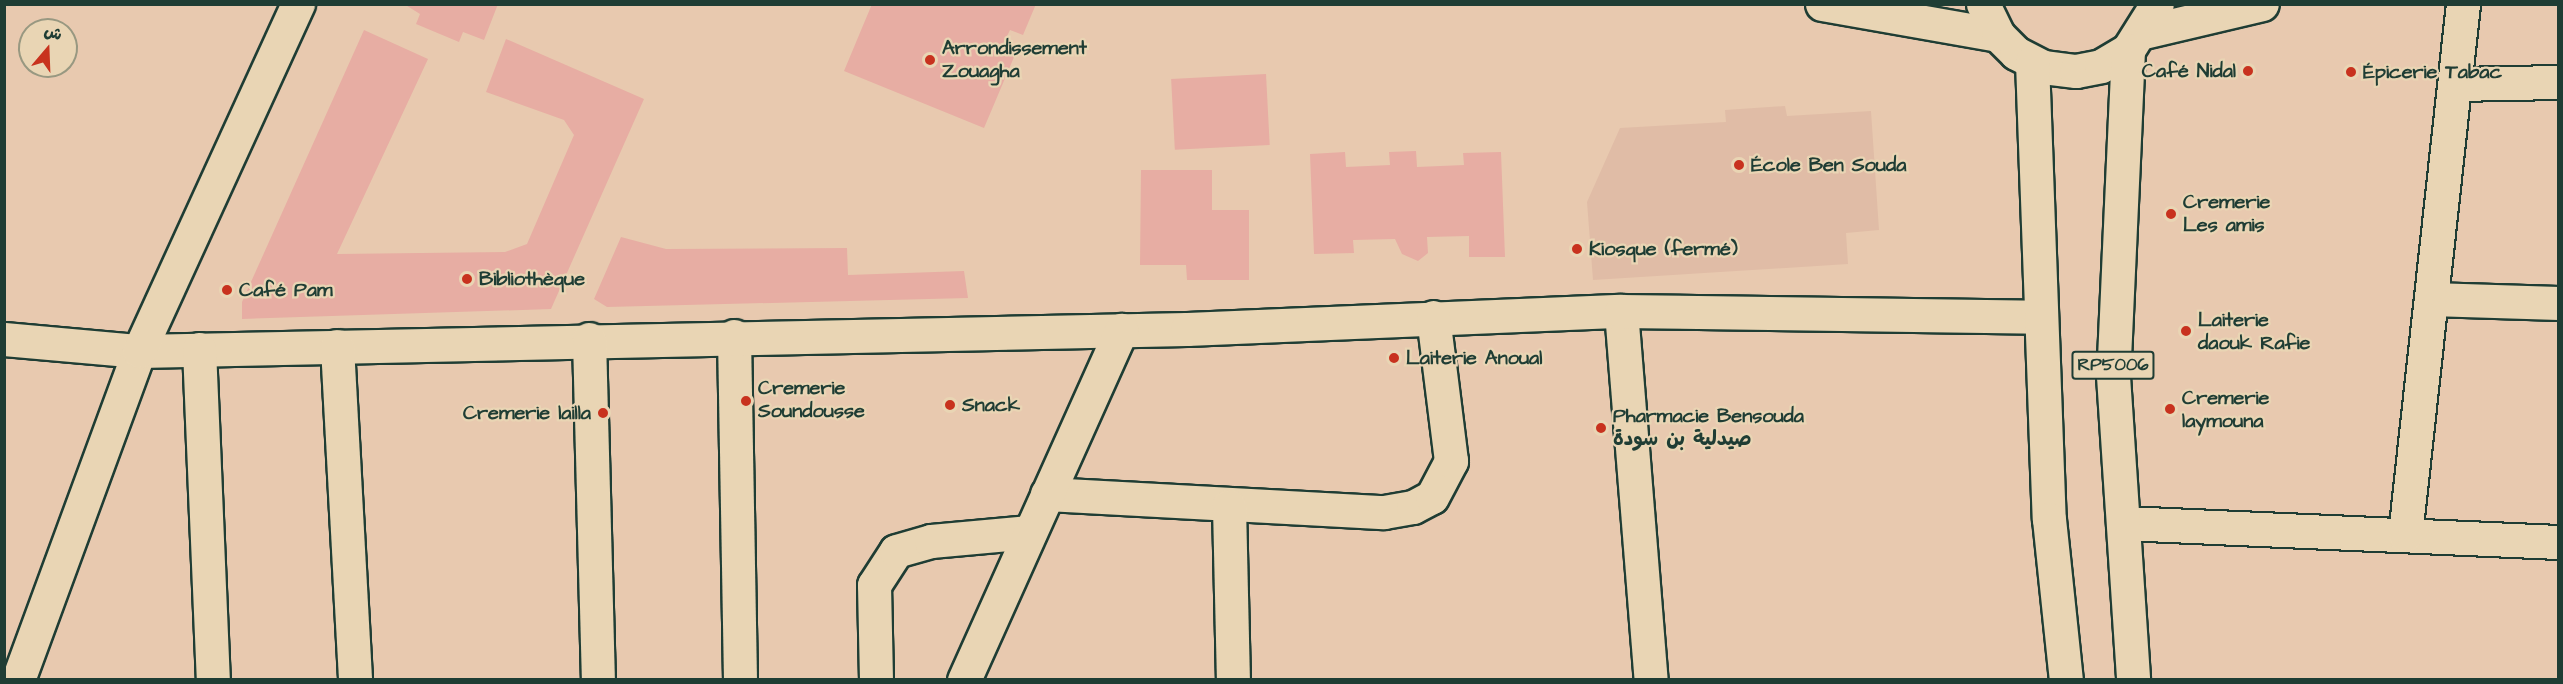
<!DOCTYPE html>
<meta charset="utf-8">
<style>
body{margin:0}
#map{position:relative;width:2563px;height:684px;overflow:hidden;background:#e8c9af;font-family:"Architects Daughter","Playpen Sans Arabic",sans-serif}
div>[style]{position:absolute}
.built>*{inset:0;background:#e0bca6}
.building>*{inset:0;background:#e7ada3;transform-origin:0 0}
.roads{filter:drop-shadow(2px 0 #1f3d34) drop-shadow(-2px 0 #1f3d34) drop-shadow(0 2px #1f3d34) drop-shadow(0 -2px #1f3d34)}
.street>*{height:33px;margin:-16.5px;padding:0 16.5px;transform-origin:16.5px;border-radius:16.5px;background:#e9d5b4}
.secondary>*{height:33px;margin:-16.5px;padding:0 16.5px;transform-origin:16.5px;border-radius:16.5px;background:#e9d5b4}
.primary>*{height:33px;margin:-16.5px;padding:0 16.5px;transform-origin:16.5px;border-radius:16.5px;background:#e9d5b4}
.dots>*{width:16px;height:16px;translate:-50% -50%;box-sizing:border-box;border:3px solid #e9d5b4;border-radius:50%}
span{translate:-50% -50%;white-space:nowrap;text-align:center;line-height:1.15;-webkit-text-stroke:4.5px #e9d5b4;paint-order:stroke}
.shield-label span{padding:2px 4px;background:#e9d5b4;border:2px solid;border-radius:4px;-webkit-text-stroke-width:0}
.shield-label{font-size:18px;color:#1f3d34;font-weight:700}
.poi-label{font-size:20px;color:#1f3d34;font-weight:700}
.left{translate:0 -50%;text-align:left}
.right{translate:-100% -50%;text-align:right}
.frame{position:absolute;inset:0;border:6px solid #1f3d34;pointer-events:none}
.north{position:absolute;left:18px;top:18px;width:60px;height:60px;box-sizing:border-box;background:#e9d5b4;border:2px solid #989881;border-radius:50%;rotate:19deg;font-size:16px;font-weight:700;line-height:24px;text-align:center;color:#1f3d34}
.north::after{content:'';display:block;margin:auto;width:21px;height:27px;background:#c8321e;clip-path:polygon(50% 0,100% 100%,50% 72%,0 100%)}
</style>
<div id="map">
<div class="built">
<div style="clip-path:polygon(1785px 106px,1787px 116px,1871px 111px,1879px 230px,1846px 233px,1848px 264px,1593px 280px,1587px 202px,1620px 128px,1726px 122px,1725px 110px)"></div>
</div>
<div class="building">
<div style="clip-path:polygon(404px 4px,498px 4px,484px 40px,463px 32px,459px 42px,416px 24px,420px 14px)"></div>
<div style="clip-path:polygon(872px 4px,1036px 4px,1023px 35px,1010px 30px,1003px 44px,1017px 50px,984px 128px,844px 71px)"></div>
<div style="clip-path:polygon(364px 30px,428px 59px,337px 254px,505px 252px,527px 244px,574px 135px,564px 120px,486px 92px,506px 39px,644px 99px,551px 309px,242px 319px,242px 302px)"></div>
<div style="left:1266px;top:74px;width:71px;height:95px;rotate:87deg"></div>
<div style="clip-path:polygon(1416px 151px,1417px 167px,1464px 165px,1463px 153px,1501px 152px,1505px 257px,1469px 257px,1469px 236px,1427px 237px,1428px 253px,1418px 261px,1402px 254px,1395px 239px,1353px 240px,1354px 253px,1314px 254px,1310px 154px,1345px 152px,1346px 167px,1390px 165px,1389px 152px)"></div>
<div style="clip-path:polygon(1141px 170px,1212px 170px,1212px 210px,1249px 210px,1249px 280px,1187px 280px,1186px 265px,1140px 265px)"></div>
<div style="clip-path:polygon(621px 237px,666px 249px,847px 248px,848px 275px,964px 271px,968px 298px,607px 307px,594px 299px)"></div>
</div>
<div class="roads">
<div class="street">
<div style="left:2455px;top:84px;width:103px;rotate:-1.1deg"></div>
<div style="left:2431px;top:299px;width:127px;rotate:1.8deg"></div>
<div style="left:1621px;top:311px;width:370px;rotate:85.4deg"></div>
<div style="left:734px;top:336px;width:344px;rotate:89deg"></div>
<div style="left:4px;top:339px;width:136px;rotate:5.1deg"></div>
<div style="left:139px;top:351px;width:1048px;rotate:-1.2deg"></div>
<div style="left:1187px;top:329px;width:434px;rotate:-2.4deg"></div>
<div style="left:1621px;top:311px;width:418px;rotate:0.8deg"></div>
<div style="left:589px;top:339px;width:341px;rotate:88.5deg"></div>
<div style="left:337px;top:346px;width:334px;rotate:86.9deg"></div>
<div style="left:199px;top:349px;width:331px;rotate:87.6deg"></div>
<div style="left:1047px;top:494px;width:337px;rotate:3.1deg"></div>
<div style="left:1384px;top:512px;width:29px;rotate:-10deg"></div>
<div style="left:1413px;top:507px;width:21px;rotate:-28deg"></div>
<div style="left:1432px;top:497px;width:41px;rotate:-62.2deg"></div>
<div style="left:1451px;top:461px;width:145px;rotate:-97.1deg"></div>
<div style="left:1229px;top:506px;width:174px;rotate:88.7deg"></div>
<div style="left:2123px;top:523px;width:435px;rotate:2.5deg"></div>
<div style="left:2405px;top:535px;width:534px;rotate:-83.77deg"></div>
<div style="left:18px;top:680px;width:351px;rotate:-69.8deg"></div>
<div style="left:139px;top:351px;width:382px;rotate:-65.4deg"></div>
<div style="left:876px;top:680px;width:95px;rotate:-91.2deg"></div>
<div style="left:874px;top:585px;width:40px;rotate:-57.1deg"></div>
<div style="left:896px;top:551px;width:36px;rotate:-16deg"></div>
<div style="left:931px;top:541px;width:99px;rotate:-5.2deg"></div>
<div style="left:964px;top:680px;width:384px;rotate:-65.8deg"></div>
</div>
<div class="secondary">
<div style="left:1822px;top:4px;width:179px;rotate:10deg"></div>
<div style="left:2144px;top:32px;width:121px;rotate:-13.3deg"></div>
</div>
<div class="primary">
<div style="left:1983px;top:4px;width:34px;rotate:64deg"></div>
<div style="left:1998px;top:35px;width:25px;rotate:45deg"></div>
<div style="left:2016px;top:53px;width:30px;rotate:27deg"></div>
<div style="left:2043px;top:67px;width:33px;rotate:7deg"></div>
<div style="left:2076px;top:71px;width:25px;rotate:-11deg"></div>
<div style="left:2101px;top:66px;width:31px;rotate:-31deg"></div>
<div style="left:2128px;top:50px;width:54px;rotate:-57.8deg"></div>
<div style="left:2128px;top:50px;width:326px;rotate:92.6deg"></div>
<div style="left:2113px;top:376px;width:305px;rotate:86.2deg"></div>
<div style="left:2032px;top:62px;width:457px;rotate:87.9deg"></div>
<div style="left:2049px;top:519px;width:162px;rotate:84deg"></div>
</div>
</div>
<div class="dots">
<div style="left:930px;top:60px;background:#c8321e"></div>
<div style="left:2248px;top:71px;background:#c8321e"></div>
<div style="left:2351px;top:72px;background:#c8321e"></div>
<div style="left:1739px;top:165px;background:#c8321e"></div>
<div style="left:2171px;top:214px;background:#c8321e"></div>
<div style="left:1577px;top:249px;background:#c8321e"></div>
<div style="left:467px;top:279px;background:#c8321e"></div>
<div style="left:227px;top:290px;background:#c8321e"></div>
<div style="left:2186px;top:331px;background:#c8321e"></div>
<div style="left:1394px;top:358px;background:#c8321e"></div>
<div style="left:746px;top:401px;background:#c8321e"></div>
<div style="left:950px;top:405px;background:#c8321e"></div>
<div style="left:2170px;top:409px;background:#c8321e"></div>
<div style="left:603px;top:413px;background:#c8321e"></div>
<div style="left:1601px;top:428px;background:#c8321e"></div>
</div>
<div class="shield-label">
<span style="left:2113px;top:365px">RP5006</span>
</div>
<div class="poi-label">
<span class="left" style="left:942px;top:60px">Arrondissement<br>Zouagha</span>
<span class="right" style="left:2236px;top:71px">Café Nidal</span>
<span class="left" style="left:2363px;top:72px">Épicerie Tabac</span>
<span class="left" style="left:1751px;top:165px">École Ben Souda</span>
<span class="left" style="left:2183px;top:214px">Cremerie<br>Les amis</span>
<span class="left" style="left:1589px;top:249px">Kiosque (fermé)</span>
<span class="left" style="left:479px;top:279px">Bibliothèque</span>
<span class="left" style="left:239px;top:290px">Café Pam</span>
<span class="left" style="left:2198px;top:332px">Laiterie<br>daouk Rafie</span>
<span class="left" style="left:1406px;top:358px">Laiterie Anoual</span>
<span class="left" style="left:758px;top:400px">Cremerie<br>Soundousse</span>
<span class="left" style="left:2182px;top:410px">Cremerie<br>laymouna</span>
<span class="left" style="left:962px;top:405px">Snack</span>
<span class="right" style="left:591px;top:413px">Cremerie lailla</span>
<span class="left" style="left:1613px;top:428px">Pharmacie Bensouda<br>صيدلية بن سودة</span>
</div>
<div class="frame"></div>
<div class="north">ش</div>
</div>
